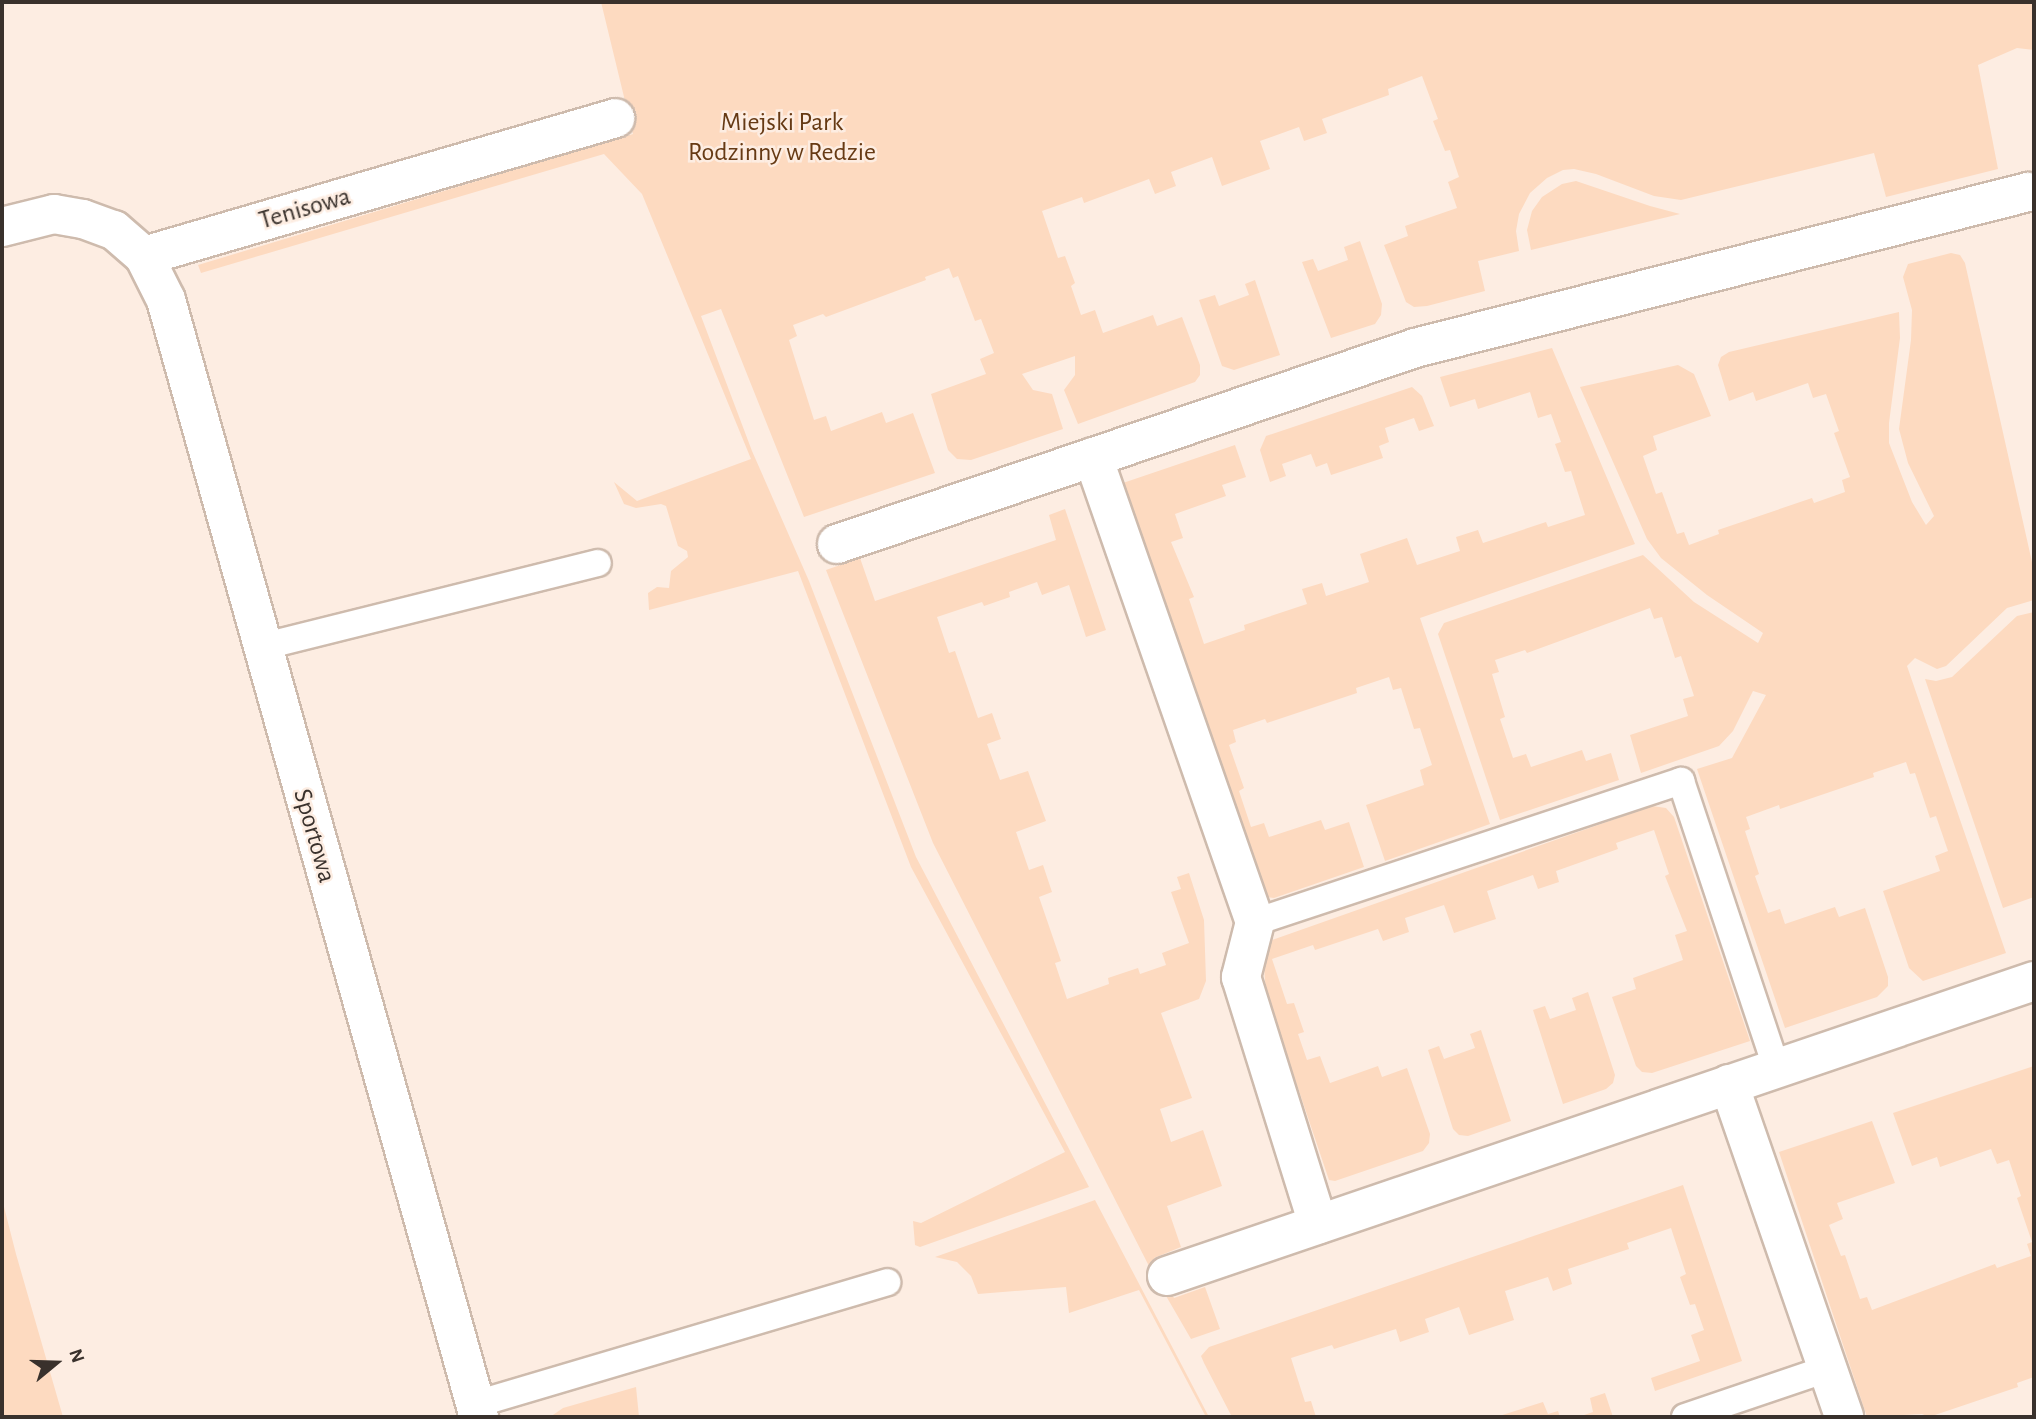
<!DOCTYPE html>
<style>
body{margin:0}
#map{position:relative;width:2036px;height:1419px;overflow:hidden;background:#fdede2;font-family:"Alegreya Sans",sans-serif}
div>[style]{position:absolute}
.green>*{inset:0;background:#fddac0}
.roads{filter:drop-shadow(2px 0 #cebbad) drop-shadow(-2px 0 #cebbad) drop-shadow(0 2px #cebbad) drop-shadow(0 -2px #cebbad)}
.lane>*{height:26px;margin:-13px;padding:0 13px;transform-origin:13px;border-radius:13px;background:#fff}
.street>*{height:38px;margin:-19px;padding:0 19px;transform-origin:19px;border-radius:19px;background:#fff}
span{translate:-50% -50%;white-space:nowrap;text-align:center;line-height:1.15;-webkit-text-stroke:5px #fdede2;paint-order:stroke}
.park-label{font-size:26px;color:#663a14}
.street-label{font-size:26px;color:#39312c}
.frame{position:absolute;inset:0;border:4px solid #39312c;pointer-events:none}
.north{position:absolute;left:21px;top:1328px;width:70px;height:70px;-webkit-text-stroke:5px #fdede2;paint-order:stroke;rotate:71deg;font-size:19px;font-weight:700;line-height:28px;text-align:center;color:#39312c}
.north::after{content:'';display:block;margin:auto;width:24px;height:32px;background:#39312c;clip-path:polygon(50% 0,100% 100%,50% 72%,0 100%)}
</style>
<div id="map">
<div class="green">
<div style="clip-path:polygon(601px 2px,2034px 2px,2034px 50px,2017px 48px,1978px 65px,1998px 169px,1886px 197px,1874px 153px,1681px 200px,1654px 196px,1596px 174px,1574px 169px,1563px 170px,1547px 178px,1530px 193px,1519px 214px,1516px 231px,1519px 251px,1478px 261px,1485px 291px,1427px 306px,1414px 307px,1406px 302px,1384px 245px,1408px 236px,1405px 226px,1457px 208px,1448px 182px,1459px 177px,1450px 150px,1445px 151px,1433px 121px,1438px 119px,1422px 76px,1388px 89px,1389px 95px,1322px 119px,1327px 133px,1304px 141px,1299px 127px,1260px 141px,1270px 169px,1222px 186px,1212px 157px,1171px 172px,1176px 186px,1155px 194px,1149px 179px,1084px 203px,1082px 197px,1042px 211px,1058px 258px,1065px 256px,1075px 283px,1071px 286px,1081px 315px,1095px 310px,1103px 333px,1153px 315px,1157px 326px,1182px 317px,1200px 365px,1200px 375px,1195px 382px,1078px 424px,1064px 390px,1075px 375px,1075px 356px,1022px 374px,1033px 390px,1052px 394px,1063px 429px,971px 460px,957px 459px,948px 450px,931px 394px,986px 374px,980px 359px,994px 353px,981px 319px,975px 321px,958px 276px,953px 278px,949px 268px,925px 277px,926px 280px,826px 317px,823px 314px,793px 325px,797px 336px,789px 340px,814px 420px,826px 416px,831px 431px,882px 412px,886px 423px,913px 413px,935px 473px,804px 517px,721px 309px,701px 316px,752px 451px,809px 581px,916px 857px,1089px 1187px,920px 1247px,915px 1245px,913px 1221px,921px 1223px,1065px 1152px,911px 867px,798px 571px,649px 610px,648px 593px,657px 587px,669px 588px,671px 571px,688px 557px,687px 551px,678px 546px,666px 506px,661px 504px,636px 508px,624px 504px,614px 482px,637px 501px,751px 459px,642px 194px,604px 154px,201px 273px,198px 265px,633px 134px)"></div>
<div style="clip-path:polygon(1576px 181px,1650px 206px,1680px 214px,1531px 250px,1527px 230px,1532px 211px,1542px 197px,1562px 184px)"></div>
<div style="clip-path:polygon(1360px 241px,1382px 304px,1381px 315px,1375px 324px,1331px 338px,1302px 262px,1313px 259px,1318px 271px,1348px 260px,1344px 247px)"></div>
<div style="clip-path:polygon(1951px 253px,1960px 255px,1965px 263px,2034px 571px,2034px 600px,2007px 608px,1946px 666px,1937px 669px,1915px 658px,1907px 666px,2006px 953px,1923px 981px,1909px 968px,1883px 891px,1940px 871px,1935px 856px,1948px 851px,1936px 816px,1930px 818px,1915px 773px,1910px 774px,1906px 762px,1873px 773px,1874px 777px,1780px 809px,1779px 805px,1746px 817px,1750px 829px,1745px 831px,1759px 874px,1755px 876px,1768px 913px,1780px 909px,1785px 924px,1835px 907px,1839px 917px,1865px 908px,1888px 977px,1888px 986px,1877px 997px,1785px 1028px,1697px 769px,1732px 758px,1766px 695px,1753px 691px,1733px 731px,1719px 746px,1641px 773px,1630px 735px,1688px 716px,1683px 699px,1694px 696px,1681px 656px,1675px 658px,1662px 617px,1654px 619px,1650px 608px,1527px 653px,1525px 650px,1495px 660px,1499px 672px,1492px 674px,1505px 717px,1500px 719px,1513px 758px,1526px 754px,1531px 767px,1582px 750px,1586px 761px,1611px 753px,1619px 780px,1500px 820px,1438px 634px,1444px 623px,1643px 555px,1694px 602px,1758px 643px,1763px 633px,1707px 595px,1661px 558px,1647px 539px,1580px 387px,1678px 365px,1694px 374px,1711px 416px,1653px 436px,1657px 450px,1643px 456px,1656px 494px,1662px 492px,1677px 534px,1684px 532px,1689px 545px,1719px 534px,1718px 530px,1812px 498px,1814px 503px,1845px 492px,1842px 480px,1850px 477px,1834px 433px,1839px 431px,1826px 394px,1813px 398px,1808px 383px,1756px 401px,1753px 392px,1729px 401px,1718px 365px,1721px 357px,1729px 352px,1899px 312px,1900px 338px,1889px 423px,1889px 443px,1912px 502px,1926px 525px,1934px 516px,1908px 463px,1899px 429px,1911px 340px,1912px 310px,1903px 277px,1908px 264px)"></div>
<div style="clip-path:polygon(1255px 280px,1280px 355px,1234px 370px,1222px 366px,1199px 300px,1215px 295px,1219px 306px,1249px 295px,1245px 284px)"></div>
<div style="clip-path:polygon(1552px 348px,1635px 544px,1420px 618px,1490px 824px,1385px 861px,1366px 805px,1424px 785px,1420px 770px,1432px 765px,1420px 728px,1414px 729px,1401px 688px,1393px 690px,1389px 677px,1356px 688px,1357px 693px,1267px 723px,1265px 719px,1233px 730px,1236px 742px,1229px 745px,1244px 788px,1239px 791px,1251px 827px,1264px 823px,1269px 837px,1321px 820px,1325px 830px,1349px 822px,1364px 867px,1274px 898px,1265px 897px,1117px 485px,1235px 445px,1246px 477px,1222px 485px,1226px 496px,1175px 514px,1183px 538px,1171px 542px,1194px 597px,1189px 599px,1204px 644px,1245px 630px,1244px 625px,1307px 604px,1302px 589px,1322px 583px,1326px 596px,1369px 582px,1360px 554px,1407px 538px,1417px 565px,1460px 551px,1456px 537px,1478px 530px,1483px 543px,1546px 522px,1548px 527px,1585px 515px,1571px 471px,1565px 472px,1555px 444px,1561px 442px,1551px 414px,1538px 418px,1530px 392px,1478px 409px,1475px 399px,1450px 407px,1440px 377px)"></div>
<div style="clip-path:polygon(1412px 387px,1422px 396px,1434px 426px,1419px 431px,1414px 418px,1385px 428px,1389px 442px,1379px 446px,1383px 458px,1331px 475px,1327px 463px,1316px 467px,1311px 454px,1282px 464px,1286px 476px,1270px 482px,1260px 450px,1266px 436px)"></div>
<div style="clip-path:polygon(1065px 509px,1106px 630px,1086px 637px,1069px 585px,1042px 595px,1037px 582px,1009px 592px,1010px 597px,984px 606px,982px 602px,937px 617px,949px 653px,955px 651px,978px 718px,992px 713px,1001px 739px,987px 744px,1000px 780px,1028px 771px,1046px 821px,1016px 832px,1029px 870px,1043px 865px,1052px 892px,1039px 897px,1061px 961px,1055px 963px,1067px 999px,1109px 984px,1108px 978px,1138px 968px,1140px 974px,1166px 965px,1162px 953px,1189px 943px,1171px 892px,1181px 889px,1177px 877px,1189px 873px,1204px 920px,1206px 981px,1199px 999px,1161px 1013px,1192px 1098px,1160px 1109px,1171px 1142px,1203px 1130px,1222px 1186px,1167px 1206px,1181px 1247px,1154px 1258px,1174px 1298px,1205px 1287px,1220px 1329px,1191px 1339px,1151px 1270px,933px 843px,826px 570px,860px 558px,875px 601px,1056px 540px,1049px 515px)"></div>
<div style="clip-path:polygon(2034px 612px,2034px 897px,2003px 908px,1925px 679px,1936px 681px,1952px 677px,2017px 616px)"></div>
<div style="clip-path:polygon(1652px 806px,1666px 808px,1674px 817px,1750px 1041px,1652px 1073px,1642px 1072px,1636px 1066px,1612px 997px,1636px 989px,1633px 978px,1683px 960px,1675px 935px,1687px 931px,1665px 876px,1669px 874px,1654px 830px,1616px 843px,1618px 849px,1556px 871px,1559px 882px,1538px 889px,1533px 875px,1487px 891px,1496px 919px,1454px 933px,1444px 905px,1405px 918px,1409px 932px,1383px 941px,1378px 929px,1315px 950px,1313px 945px,1272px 959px,1287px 1004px,1294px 1003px,1304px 1032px,1298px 1034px,1307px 1060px,1320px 1056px,1330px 1083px,1378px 1066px,1382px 1077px,1407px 1068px,1430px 1134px,1429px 1143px,1423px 1151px,1335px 1181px,1329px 1180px,1266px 993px,1263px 955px,1269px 941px)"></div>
<div style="clip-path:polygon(1588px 992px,1615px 1075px,1613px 1083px,1606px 1089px,1563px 1104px,1533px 1010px,1545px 1006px,1550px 1019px,1576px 1010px,1572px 998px)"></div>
<div style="clip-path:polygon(1481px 1030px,1511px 1121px,1468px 1136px,1459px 1135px,1453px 1129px,1428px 1050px,1439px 1046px,1444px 1059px,1475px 1048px,1470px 1034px)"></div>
<div style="clip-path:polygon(2034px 1066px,2034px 1377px,2017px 1383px,2018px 1387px,1929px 1417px,1922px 1414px,1867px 1417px,1779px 1152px,1872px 1121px,1895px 1183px,1837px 1203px,1843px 1219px,1829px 1225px,1841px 1256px,1845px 1255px,1860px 1299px,1867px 1297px,1872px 1310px,1995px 1264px,1997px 1268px,2031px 1256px,2027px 1244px,2032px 1242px,2017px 1198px,2021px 1196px,2009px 1160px,1997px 1164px,1991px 1149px,1940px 1167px,1937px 1157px,1912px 1166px,1893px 1113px)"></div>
<div style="clip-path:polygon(1683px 1185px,1742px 1361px,1655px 1391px,1651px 1378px,1700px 1361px,1691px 1335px,1704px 1330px,1695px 1304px,1690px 1305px,1680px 1277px,1686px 1274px,1671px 1228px,1627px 1243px,1629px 1249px,1568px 1269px,1572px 1284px,1553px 1291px,1548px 1277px,1505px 1291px,1514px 1320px,1469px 1335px,1459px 1307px,1425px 1319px,1429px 1332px,1400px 1342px,1396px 1329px,1334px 1349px,1332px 1345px,1291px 1358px,1305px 1402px,1311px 1401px,1316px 1417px,1232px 1417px,1204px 1363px,1201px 1356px,1209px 1347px)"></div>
<div style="clip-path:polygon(2px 1199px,16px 1254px,63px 1417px,2px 1417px)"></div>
<div style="clip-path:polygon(1095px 1200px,1209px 1417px,1206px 1417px,1139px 1290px,1069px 1313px,1066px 1287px,978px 1294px,971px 1276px,957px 1262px,935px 1257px)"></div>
<div style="clip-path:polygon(636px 1387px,639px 1417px,550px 1417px,563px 1408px)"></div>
<div style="clip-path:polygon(1605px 1393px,1613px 1417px,1578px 1417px,1593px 1412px,1590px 1398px)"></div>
<div style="clip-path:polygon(1543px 1402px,1548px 1414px,1558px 1411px,1560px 1417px,1496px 1417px)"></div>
</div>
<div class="roads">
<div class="lane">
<div style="left:261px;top:647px;width:347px;rotate:-14deg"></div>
<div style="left:1255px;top:922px;width:449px;rotate:-18.3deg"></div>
<div style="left:1681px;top:781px;width:304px;rotate:71.6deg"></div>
<div style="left:476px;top:1404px;width:429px;rotate:-16.5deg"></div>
<div style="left:1685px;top:1417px;width:150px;rotate:-18.7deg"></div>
</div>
<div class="street">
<div style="left:2px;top:227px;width:54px;rotate:-14deg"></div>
<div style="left:54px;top:214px;width:29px;rotate:10deg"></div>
<div style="left:83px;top:219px;width:33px;rotate:20deg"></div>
<div style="left:114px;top:230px;width:40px;rotate:41deg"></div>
<div style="left:144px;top:256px;width:49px;rotate:63.4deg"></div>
<div style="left:166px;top:300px;width:1160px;rotate:74.35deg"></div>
<div style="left:144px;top:256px;width:491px;rotate:-16.3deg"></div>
<div style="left:1093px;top:457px;width:492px;rotate:70.8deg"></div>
<div style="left:1255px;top:922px;width:57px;rotate:104.3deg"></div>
<div style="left:1241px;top:977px;width:259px;rotate:72.7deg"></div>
<div style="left:837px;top:544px;width:610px;rotate:-18.73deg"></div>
<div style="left:1415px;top:348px;width:633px;rotate:-14.28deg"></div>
<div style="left:1729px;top:1084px;width:352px;rotate:70.9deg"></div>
<div style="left:1167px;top:1276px;width:916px;rotate:-18.79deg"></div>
</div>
</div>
<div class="park-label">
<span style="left:782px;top:138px">Miejski Park<br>Rodzinny w Redzie</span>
</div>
<div class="street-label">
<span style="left:305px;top:209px;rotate:-16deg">Tenisowa</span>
<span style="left:314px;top:836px;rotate:74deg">Sportowa</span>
</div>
<div class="frame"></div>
<div class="north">N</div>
</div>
